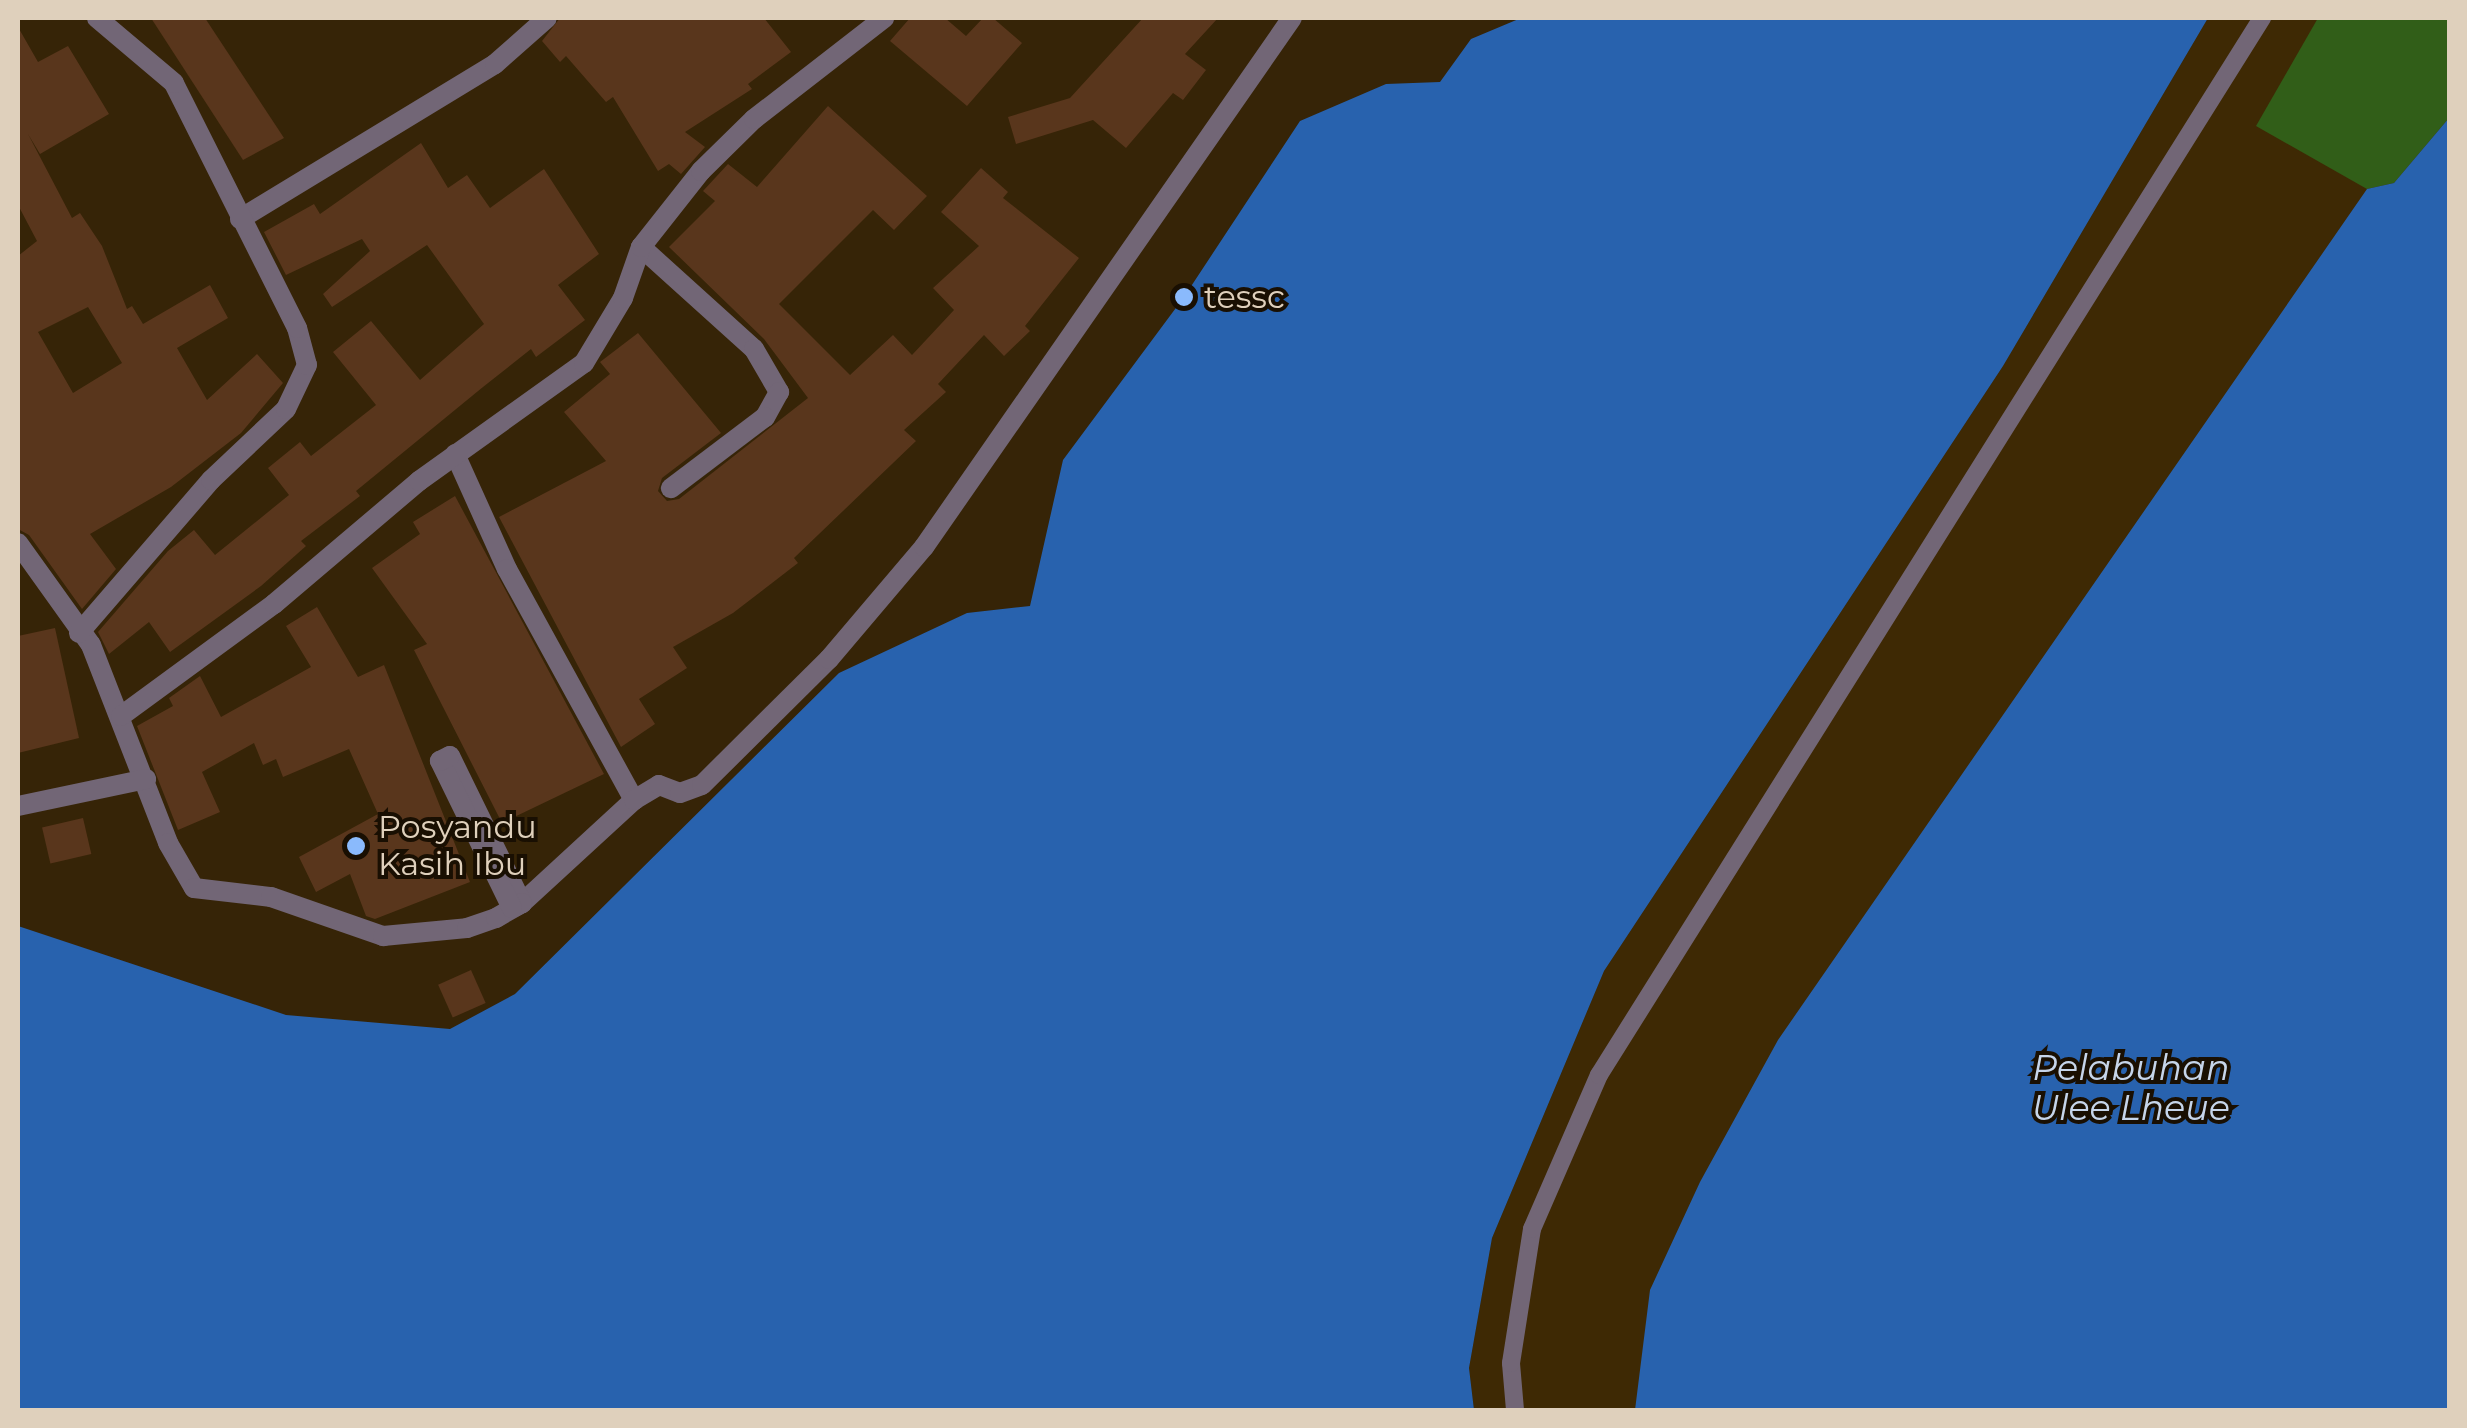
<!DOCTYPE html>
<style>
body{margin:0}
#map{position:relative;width:2467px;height:1428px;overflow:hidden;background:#362407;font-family:Montserrat,sans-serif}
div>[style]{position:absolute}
.built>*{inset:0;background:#3e2904}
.green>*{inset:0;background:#315e18}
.water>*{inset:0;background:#2862ae}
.building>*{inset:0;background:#59361c;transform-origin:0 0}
.service>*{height:18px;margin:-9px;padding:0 9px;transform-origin:9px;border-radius:9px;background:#726676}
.minor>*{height:20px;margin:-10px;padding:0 10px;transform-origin:10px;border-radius:10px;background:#726676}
.dots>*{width:28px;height:28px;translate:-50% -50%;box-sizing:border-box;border:5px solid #190f02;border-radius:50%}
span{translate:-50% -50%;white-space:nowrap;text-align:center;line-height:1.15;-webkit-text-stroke:8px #190f02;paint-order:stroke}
.poi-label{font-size:32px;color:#dfd0bc}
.left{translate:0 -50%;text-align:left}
.water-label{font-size:35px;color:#c6d5ea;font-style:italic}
.frame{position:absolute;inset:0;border:20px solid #dfd0bc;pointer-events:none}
</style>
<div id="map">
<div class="built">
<div style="clip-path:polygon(2208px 18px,2449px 18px,2449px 1410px,1474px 1410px,1469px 1368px,1492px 1238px,1604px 971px,2003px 366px)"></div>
</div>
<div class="green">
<div style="clip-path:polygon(2318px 18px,2449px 18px,2449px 118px,2394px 183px,2367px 189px,2256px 126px)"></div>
</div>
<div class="water">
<div style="clip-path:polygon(1521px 18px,2208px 18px,2003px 366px,1604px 971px,1492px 1238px,1469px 1368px,1474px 1410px,18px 1410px,18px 926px,286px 1015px,450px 1029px,515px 994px,839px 673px,967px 613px,1030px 606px,1063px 460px,1184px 297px,1300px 121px,1386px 84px,1440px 82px,1471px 39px)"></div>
<div style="clip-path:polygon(2449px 118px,2449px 1410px,1635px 1410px,1650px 1290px,1700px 1182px,1778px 1040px,2367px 189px,2394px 183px)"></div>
</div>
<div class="building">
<div style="clip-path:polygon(151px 18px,205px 18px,284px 138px,243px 160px)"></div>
<div style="clip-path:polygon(560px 18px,764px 18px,791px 52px,748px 84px,752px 89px,685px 132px,705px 147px,681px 174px,669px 164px,658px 171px,613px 97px,606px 102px,566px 56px,560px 62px,542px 41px)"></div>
<div style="clip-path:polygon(910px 18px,945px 18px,966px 36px,983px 18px,993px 18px,1022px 43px,967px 106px,890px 41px)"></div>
<div style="clip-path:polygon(1143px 18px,1218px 18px,1185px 54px,1206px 70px,1183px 100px,1173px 93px,1126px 148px,1093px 120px,1016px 144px,1008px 117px,1070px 98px)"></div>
<div style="clip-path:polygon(evenodd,18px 27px,38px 62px,68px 46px,109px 114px,40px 154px,28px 134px,72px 218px,80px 213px,102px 246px,127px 309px,132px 306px,143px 324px,210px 285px,228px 318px,177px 348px,207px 400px,257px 354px,283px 383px,241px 433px,171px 487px,90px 534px,116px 569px,82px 609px,29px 535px,18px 529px,18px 256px,37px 241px,18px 205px,18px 27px,88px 307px,122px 363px,73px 393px,38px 332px,88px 307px)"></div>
<div style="clip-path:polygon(828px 106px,927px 196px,894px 230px,873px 210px,779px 304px,850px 375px,893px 335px,912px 355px,954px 310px,933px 288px,979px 246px,941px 212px,981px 168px,1008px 192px,1003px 198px,1079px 258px,1025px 326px,1030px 331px,1004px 356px,984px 335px,938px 384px,946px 392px,904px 430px,916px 441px,794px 558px,798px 563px,733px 613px,673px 647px,687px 668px,639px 699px,655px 724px,621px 747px,499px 517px,606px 461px,564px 412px,610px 374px,600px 362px,638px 333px,721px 433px,662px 478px,658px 491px,667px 501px,679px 499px,808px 398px,764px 339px,669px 247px,715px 201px,703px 191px,728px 164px,757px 187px)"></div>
<div style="clip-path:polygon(421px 143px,448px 188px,467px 175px,490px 208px,544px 169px,599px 254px,558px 285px,585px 320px,536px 357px,531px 349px,483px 387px,356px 491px,360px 496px,301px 541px,306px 546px,261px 586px,170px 652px,149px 622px,109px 654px,98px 632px,168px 551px,194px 530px,215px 555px,289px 495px,268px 468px,300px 442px,311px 456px,376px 405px,333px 352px,371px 321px,420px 380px,484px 324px,427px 245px,332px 307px,323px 294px,370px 251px,362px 239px,286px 275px,264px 232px,314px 204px,320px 214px)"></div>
<div style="clip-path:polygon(455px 496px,604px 774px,502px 823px,414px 650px,427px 644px,372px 568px,420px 534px,413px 522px)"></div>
<div style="clip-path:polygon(317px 607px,358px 677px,384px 665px,470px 882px,375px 919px,366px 916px,350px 874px,316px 892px,299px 857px,378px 814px,349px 749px,283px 777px,276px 759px,263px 765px,254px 743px,202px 772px,220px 812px,178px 830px,137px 726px,173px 706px,169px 698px,200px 676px,221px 717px,311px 667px,286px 626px)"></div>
<div style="clip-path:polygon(55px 628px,79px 738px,18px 753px,18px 636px)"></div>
<div style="left:83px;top:818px;width:37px;height:42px;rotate:77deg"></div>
<div style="left:471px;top:970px;width:36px;height:36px;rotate:66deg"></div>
</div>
<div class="service">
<div style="left:1515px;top:1410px;width:47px;rotate:-94.9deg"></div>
<div style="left:1511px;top:1363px;width:136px;rotate:-81.1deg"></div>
<div style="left:1532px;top:1229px;width:168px;rotate:-66.5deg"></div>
<div style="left:1599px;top:1075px;width:1248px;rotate:-57.9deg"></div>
</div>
<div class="minor">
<div style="left:240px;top:219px;width:298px;rotate:-31.3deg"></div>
<div style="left:495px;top:64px;width:69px;rotate:-41.5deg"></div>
<div style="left:641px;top:247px;width:152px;rotate:42.1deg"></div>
<div style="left:754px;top:349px;width:50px;rotate:59.8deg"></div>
<div style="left:779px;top:392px;width:29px;rotate:119deg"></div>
<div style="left:765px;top:417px;width:118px;rotate:142.9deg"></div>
<div style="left:455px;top:454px;width:126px;rotate:65.7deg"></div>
<div style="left:507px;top:569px;width:264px;rotate:61.2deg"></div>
<div style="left:18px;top:543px;width:125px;rotate:54.4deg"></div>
<div style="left:91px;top:645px;width:212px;rotate:68.7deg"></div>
<div style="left:168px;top:843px;width:52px;rotate:60deg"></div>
<div style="left:194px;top:888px;width:78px;rotate:6.7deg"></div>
<div style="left:271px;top:897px;width:119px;rotate:19.2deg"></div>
<div style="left:383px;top:936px;width:84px;rotate:-5.4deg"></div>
<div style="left:467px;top:928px;width:31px;rotate:-19deg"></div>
<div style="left:496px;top:918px;width:30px;rotate:-30deg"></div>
<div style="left:522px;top:903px;width:152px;rotate:-42.6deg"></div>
<div style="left:634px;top:800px;width:29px;rotate:-31deg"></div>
<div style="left:659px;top:785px;width:22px;rotate:21deg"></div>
<div style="left:680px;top:793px;width:23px;rotate:-20deg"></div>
<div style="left:702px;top:785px;width:179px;rotate:-44.8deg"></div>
<div style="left:829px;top:659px;width:147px;rotate:-49.7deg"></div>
<div style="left:924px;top:547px;width:644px;rotate:-55.18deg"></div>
<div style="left:79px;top:633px;width:202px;rotate:-49.2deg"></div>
<div style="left:211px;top:480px;width:103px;rotate:-43.4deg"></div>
<div style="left:286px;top:409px;width:49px;rotate:-64.5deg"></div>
<div style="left:307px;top:365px;width:38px;rotate:-105deg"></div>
<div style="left:297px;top:328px;width:274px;rotate:-116.7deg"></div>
<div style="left:174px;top:83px;width:101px;rotate:-139.8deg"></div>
<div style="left:121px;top:716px;width:190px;rotate:-36.2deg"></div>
<div style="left:274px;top:604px;width:190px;rotate:-40.3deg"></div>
<div style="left:419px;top:481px;width:203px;rotate:-35.6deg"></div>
<div style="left:584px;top:363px;width:76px;rotate:-59deg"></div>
<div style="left:623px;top:298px;width:54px;rotate:-70.6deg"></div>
<div style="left:641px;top:247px;width:97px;rotate:-51.7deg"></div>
<div style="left:701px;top:171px;width:74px;rotate:-44.5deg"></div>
<div style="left:754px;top:119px;width:165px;rotate:-37.8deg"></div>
<div style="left:450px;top:756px;width:164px;rotate:63.9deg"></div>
<div style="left:522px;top:903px;width:11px;rotate:153deg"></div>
<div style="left:512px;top:908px;width:164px;rotate:-116.1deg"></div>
<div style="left:440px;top:761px;width:11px;rotate:-27deg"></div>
<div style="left:18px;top:806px;width:131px;rotate:-11.9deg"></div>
</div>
<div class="dots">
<div style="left:1184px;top:297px;background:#8abafc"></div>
<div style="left:356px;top:846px;background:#8abafc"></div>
</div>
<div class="poi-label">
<span class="left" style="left:1204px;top:297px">tessc</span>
<span class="left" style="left:378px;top:846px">Posyandu<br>Kasih Ibu</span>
</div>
<div class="water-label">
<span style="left:2131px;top:1088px">Pelabuhan<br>Ulee Lheue</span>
</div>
<div class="frame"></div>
</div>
